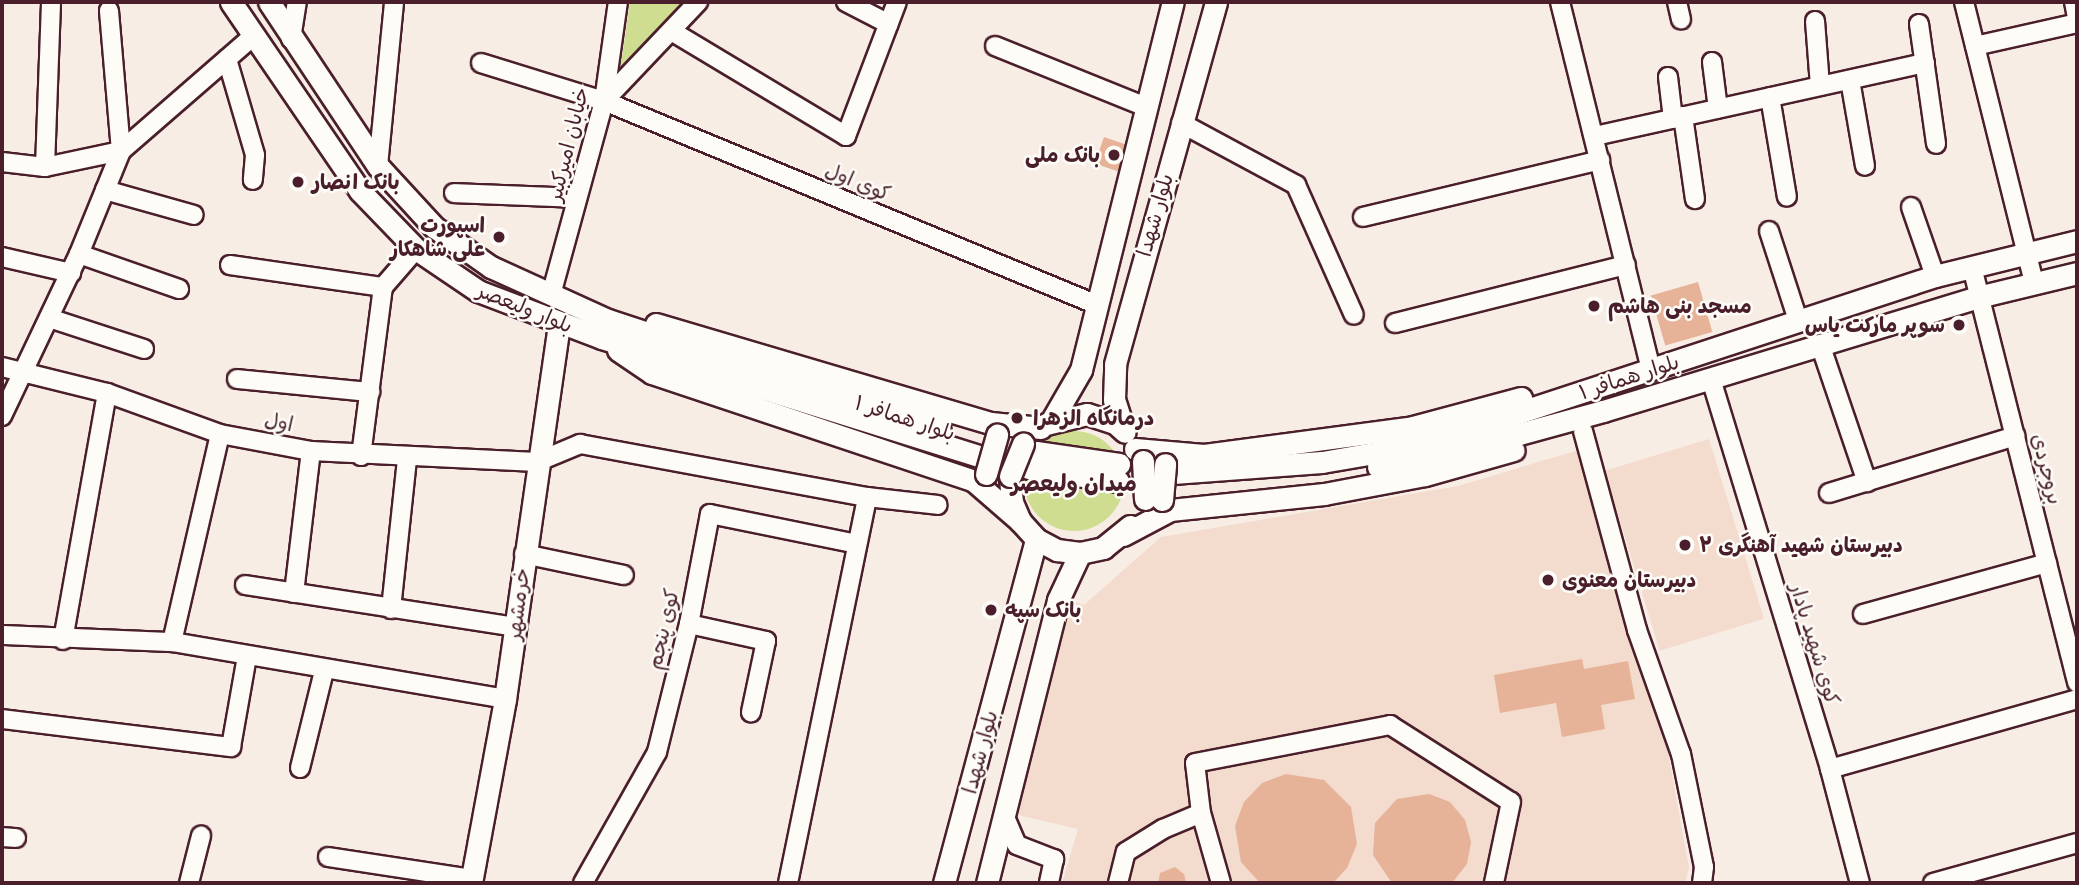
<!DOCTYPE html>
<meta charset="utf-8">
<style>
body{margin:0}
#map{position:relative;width:2079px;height:885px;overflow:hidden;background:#f8ede4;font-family:Sriracha,"Playpen Sans Arabic",sans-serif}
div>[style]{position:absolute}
.built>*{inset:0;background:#f3dbcd;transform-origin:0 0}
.green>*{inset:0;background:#cfdd90}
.round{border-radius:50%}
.building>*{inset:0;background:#e6b298;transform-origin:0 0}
.roads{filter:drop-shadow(2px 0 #4a1f2b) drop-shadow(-2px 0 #4a1f2b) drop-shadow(0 2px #4a1f2b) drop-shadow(0 -2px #4a1f2b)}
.minor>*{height:18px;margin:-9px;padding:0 9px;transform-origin:9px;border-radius:9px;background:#fdfcf7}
.major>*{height:21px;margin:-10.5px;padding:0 10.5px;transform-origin:10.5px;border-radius:10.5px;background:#fdfcf7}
.bridges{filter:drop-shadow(2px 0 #4a1f2b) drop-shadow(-2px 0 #4a1f2b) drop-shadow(0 2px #4a1f2b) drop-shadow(0 -2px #4a1f2b)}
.major-bridge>*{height:21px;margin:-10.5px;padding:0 10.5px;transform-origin:10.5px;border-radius:10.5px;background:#fdfcf7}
.dots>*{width:19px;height:19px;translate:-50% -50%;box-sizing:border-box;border:4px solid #fdfcf7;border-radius:50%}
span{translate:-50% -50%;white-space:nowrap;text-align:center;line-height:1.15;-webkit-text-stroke:5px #fdfcf7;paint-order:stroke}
.street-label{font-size:21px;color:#4a1f2b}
.poi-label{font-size:21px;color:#4a1f2b;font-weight:700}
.right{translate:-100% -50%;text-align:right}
.left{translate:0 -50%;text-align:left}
.neighbourhood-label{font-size:23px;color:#4a1f2b;font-weight:700}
.frame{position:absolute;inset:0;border:4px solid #4a1f2b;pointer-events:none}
</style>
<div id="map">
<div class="built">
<div style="left:1709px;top:439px;width:188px;height:109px;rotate:73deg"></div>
<div style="clip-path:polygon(1579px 450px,1662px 719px,1689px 868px,1685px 883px,1062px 883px,1078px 829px,1018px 815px,1071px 600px,1084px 605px,1161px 537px,1458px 486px)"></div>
</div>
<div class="green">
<div style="clip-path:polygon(630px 2px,683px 2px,619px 78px)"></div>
<div class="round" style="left:1024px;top:431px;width:100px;height:100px"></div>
</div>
<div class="building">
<div style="left:1104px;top:137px;width:31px;height:28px;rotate:19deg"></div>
<div style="left:1698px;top:282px;width:52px;height:49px;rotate:74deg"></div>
<div style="clip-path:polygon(1582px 659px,1584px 669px,1628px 661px,1635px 699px,1601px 705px,1605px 729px,1562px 737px,1556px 703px,1500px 713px,1494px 675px)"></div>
<div style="clip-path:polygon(1286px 774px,1324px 780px,1351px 807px,1357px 844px,1347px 868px,1333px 883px,1260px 883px,1241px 862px,1235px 826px,1244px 802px,1262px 783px)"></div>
<div style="clip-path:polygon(1429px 794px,1450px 802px,1465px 820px,1471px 842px,1467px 864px,1452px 883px,1392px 883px,1373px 855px,1375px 823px,1397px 799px)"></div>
<div style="clip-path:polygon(1175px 867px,1184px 874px,1186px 883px,1158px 883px,1160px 873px)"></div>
</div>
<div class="roads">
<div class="minor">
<div style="left:846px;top:2px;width:48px;rotate:27.1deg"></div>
<div style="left:1560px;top:2px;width:380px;rotate:76.1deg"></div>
<div style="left:1677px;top:2px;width:18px;rotate:77deg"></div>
<div style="left:1964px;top:2px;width:290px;rotate:76deg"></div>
<div style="left:2074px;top:2px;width:15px;rotate:79deg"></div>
<div style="left:1815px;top:21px;width:65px;rotate:85.6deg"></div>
<div style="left:1919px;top:24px;width:121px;rotate:81.9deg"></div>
<div style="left:673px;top:32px;width:202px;rotate:31deg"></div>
<div style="left:846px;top:136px;width:143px;rotate:-69.2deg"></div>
<div style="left:291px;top:39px;width:37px;rotate:-81deg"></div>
<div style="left:995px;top:46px;width:163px;rotate:22deg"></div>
<div style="left:1975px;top:46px;width:105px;rotate:-12.7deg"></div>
<div style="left:227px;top:59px;width:100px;rotate:73.7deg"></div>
<div style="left:255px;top:155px;width:25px;rotate:95deg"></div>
<div style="left:1712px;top:62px;width:47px;rotate:82.7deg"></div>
<div style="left:481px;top:63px;width:129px;rotate:17.2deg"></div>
<div style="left:604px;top:101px;width:531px;rotate:22.46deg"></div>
<div style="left:1668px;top:77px;width:42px;rotate:83.2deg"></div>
<div style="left:1850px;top:80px;width:87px;rotate:80.1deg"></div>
<div style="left:1770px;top:97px;width:101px;rotate:80.4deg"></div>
<div style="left:604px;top:101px;width:137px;rotate:-46.5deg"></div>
<div style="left:1683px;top:116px;width:84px;rotate:81.8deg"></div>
<div style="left:1181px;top:123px;width:131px;rotate:28.3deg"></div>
<div style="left:1296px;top:185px;width:142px;rotate:66deg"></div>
<div style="left:1595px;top:136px;width:338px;rotate:-12.5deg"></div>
<div style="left:2px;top:162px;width:43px;rotate:6.6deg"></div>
<div style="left:45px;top:167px;width:78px;rotate:-11.9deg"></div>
<div style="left:121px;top:151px;width:174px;rotate:-41deg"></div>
<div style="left:378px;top:166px;width:165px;rotate:-84.4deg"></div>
<div style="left:45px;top:167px;width:165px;rotate:-87.9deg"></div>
<div style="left:105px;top:190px;width:92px;rotate:15.7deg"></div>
<div style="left:454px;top:193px;width:123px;rotate:2.3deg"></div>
<div style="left:1911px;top:207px;width:73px;rotate:70.8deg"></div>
<div style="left:1363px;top:217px;width:244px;rotate:-13.5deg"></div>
<div style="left:1769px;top:231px;width:94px;rotate:72deg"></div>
<div style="left:79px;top:254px;width:106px;rotate:19.3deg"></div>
<div style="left:2px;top:257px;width:71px;rotate:13.1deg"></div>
<div style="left:230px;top:265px;width:155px;rotate:8.2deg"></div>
<div style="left:1972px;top:267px;width:429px;rotate:75.8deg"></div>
<div style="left:551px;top:295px;width:201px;rotate:-74.7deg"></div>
<div style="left:604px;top:101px;width:100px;rotate:-82deg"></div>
<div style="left:49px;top:318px;width:100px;rotate:18.1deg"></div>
<div style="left:1395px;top:323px;width:238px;rotate:-14.1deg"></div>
<div style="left:1820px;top:344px;width:146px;rotate:71.2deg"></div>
<div style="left:2px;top:367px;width:108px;rotate:13.9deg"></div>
<div style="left:107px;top:393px;width:120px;rotate:19.9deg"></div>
<div style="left:220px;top:434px;width:93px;rotate:10.6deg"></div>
<div style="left:311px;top:451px;width:226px;rotate:2.8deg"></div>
<div style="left:537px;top:462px;width:47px;rotate:-22.7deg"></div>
<div style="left:580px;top:444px;width:292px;rotate:10.5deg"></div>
<div style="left:867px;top:497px;width:71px;rotate:6.4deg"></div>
<div style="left:237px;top:379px;width:134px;rotate:5.6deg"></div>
<div style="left:1711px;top:379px;width:408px;rotate:73deg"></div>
<div style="left:1830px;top:769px;width:118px;rotate:75.3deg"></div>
<div style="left:2px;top:416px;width:179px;rotate:-64.6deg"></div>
<div style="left:79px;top:254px;width:111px;rotate:-67.8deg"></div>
<div style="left:121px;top:151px;width:141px;rotate:-94.9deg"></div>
<div style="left:1583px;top:431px;width:206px;rotate:74.8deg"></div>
<div style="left:1637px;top:630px;width:132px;rotate:70.5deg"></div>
<div style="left:1681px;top:754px;width:115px;rotate:78.5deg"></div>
<div style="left:1704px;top:867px;width:16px;rotate:97deg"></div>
<div style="left:361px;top:456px;width:170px;rotate:-82.6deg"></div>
<div style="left:383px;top:287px;width:50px;rotate:-49deg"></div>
<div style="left:1829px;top:493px;width:195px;rotate:-17deg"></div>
<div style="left:524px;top:554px;width:102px;rotate:11.9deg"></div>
<div style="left:245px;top:585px;width:274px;rotate:8.8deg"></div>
<div style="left:294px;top:593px;width:143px;rotate:-83.2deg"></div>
<div style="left:391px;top:609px;width:151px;rotate:-83.9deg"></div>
<div style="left:1863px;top:614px;width:191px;rotate:-15.5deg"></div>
<div style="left:689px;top:624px;width:79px;rotate:12.4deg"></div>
<div style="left:766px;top:641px;width:73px;rotate:101.9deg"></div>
<div style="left:2px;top:635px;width:170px;rotate:2.4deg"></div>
<div style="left:172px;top:642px;width:338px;rotate:9.7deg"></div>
<div style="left:63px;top:640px;width:251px;rotate:-79.9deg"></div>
<div style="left:172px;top:642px;width:213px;rotate:-77deg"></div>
<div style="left:2px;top:719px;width:231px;rotate:7deg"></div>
<div style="left:231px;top:747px;width:92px;rotate:-80deg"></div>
<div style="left:300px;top:768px;width:100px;rotate:-76.1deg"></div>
<div style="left:1830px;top:769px;width:257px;rotate:-15.8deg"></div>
<div style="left:1005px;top:817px;width:30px;rotate:67deg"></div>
<div style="left:1017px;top:845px;width:40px;rotate:21deg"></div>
<div style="left:1054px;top:859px;width:25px;rotate:102deg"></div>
<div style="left:2px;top:837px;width:14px;rotate:4deg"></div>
<div style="left:328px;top:857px;width:146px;rotate:8.7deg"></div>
<div style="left:189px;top:883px;width:49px;rotate:-75.7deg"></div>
<div style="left:583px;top:883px;width:150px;rotate:-60.5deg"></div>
<div style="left:657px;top:752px;width:132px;rotate:-76deg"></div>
<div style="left:689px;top:624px;width:112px;rotate:-79.2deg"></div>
<div style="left:710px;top:514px;width:150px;rotate:11.5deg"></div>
<div style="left:788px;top:883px;width:394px;rotate:-78.4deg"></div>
<div style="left:1118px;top:883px;width:32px;rotate:-76deg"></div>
<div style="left:1126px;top:852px;width:44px;rotate:-31.9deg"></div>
<div style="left:1163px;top:829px;width:41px;rotate:-22.8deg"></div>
<div style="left:1221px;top:883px;width:73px;rotate:-105.9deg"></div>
<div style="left:1201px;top:813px;width:50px;rotate:-96.8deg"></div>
<div style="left:1195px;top:763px;width:199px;rotate:-11deg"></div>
<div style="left:1390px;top:725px;width:143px;rotate:32.5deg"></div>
<div style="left:1511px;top:802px;width:83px;rotate:101.9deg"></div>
<div style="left:1933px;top:883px;width:149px;rotate:-15.5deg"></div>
</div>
<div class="major">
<div style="left:231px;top:2px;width:229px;rotate:55.7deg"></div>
<div style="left:360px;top:191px;width:81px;rotate:46deg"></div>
<div style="left:416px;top:249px;width:75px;rotate:34.1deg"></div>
<div style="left:478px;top:291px;width:133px;rotate:20.8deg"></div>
<div style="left:602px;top:338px;width:401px;rotate:17.4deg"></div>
<div style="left:269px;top:2px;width:197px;rotate:56.4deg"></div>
<div style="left:378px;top:166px;width:83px;rotate:47.4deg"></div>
<div style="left:434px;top:227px;width:70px;rotate:35.1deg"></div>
<div style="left:491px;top:267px;width:128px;rotate:24.4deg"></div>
<div style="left:608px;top:320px;width:349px;rotate:18.2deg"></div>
<div style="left:656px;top:324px;width:349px;rotate:16.5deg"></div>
<div style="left:991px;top:423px;width:50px;rotate:5.7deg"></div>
<div style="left:618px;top:350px;width:41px;rotate:34.1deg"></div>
<div style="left:652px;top:373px;width:340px;rotate:18.5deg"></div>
<div style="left:974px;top:481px;width:61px;rotate:41deg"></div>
<div style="left:1052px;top:420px;width:58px;rotate:-59.9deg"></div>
<div style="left:1081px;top:370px;width:379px;rotate:-76deg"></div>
<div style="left:1046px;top:424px;width:42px;rotate:-13.7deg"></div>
<div style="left:1087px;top:414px;width:29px;rotate:18deg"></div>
<div style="left:1115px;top:423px;width:13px;rotate:42deg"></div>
<div style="left:1124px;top:430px;width:32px;rotate:-108deg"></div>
<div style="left:1114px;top:400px;width:36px;rotate:-88deg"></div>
<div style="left:1115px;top:364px;width:376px;rotate:-74.4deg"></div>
<div style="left:1135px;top:449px;width:69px;rotate:5deg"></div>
<div style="left:1204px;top:455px;width:211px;rotate:-7.6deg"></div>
<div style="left:1413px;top:427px;width:112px;rotate:-15deg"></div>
<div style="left:1036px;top:452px;width:84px;rotate:8.2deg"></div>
<div style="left:1378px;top:467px;width:47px;rotate:-8.7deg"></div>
<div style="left:1424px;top:460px;width:186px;rotate:-15.3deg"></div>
<div style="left:1603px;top:411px;width:396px;rotate:-16.9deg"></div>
<div style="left:1982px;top:296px;width:98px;rotate:-13.6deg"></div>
<div style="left:1029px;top:468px;width:90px;rotate:8.3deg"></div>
<div style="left:1173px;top:473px;width:149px;rotate:-4.2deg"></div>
<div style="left:1322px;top:462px;width:99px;rotate:-9.8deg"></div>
<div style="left:1420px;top:445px;width:542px;rotate:-18.17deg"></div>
<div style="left:1935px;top:276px;width:146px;rotate:-13.8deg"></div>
<div style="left:1010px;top:476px;width:26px;rotate:86deg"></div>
<div style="left:1012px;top:502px;width:21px;rotate:67deg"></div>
<div style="left:1020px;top:521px;width:24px;rotate:48deg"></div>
<div style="left:1036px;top:539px;width:24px;rotate:28deg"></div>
<div style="left:1057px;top:550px;width:23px;rotate:7deg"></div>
<div style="left:1080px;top:553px;width:24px;rotate:-12deg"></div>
<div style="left:1103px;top:548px;width:35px;rotate:-39deg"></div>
<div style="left:1123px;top:535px;width:53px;rotate:-28deg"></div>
<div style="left:1170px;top:510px;width:155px;rotate:-5.9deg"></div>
<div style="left:1324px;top:494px;width:103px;rotate:-10.7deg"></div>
<div style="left:1425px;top:475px;width:92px;rotate:-15.7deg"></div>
<div style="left:471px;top:883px;width:187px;rotate:-79.5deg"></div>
<div style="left:505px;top:699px;width:379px;rotate:-81.8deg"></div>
<div style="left:944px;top:883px;width:356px;rotate:-75deg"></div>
<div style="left:987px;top:883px;width:292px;rotate:-75.9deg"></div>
<div style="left:1058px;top:600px;width:52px;rotate:-64.9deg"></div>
</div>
</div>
<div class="bridges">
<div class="major-bridge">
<div style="left:1143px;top:461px;width:38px;rotate:87deg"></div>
<div style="left:986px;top:474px;width:41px;rotate:-74.2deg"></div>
<div style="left:1010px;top:476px;width:35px;rotate:-68deg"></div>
<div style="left:1162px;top:500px;width:36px;rotate:-85deg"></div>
</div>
</div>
<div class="dots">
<div style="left:1114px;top:155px;background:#4a1f2b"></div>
<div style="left:298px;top:182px;background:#4a1f2b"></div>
<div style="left:499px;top:237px;background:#4a1f2b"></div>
<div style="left:1594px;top:306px;background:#4a1f2b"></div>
<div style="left:1959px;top:325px;background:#4a1f2b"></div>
<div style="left:1017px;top:418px;background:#4a1f2b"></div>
<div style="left:1685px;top:545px;background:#4a1f2b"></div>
<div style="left:1548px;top:580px;background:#4a1f2b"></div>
<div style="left:991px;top:610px;background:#4a1f2b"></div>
</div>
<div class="street-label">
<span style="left:568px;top:144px;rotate:-76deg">خیابان امیرکبیر</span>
<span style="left:858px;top:182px;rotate:22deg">کوی اول</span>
<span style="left:1155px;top:215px;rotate:-74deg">بلوار شهدا</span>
<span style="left:525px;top:308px;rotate:22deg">بلوار ولیعصر</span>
<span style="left:1629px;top:377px;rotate:-18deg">بلوار همافر ۱</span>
<span style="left:905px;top:418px;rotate:18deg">بلوار همافر ۱</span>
<span style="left:279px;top:422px;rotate:11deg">اول</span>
<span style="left:2047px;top:469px;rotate:76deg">بروجردی</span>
<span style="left:518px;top:604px;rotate:-83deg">خرمشهر</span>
<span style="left:663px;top:629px;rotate:-77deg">کوی پنجم</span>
<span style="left:1815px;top:644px;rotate:73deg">کوی شهید پادار</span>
<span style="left:980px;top:752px;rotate:-75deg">بلوار شهدا</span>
</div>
<div class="poi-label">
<span class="right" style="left:1100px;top:155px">بانک ملی</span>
<span class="left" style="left:312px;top:182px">بانک انصار</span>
<span class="right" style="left:485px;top:237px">اسپورت<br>علی شاهکار</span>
<span class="left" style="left:1608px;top:306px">مسجد بنی هاشم</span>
<span class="right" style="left:1945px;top:325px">سوپر مارکت یاس</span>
<span class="left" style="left:1033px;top:418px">درمانگاه الزهرا</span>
<span class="left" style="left:1699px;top:545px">دبیرستان شهید آهنگری ۲</span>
<span class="left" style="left:1562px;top:580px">دبیرستان معنوی</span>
<span class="left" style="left:1005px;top:610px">بانک سپه</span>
</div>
<div class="neighbourhood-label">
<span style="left:1074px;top:484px">میدان ولیعصر</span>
</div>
<div class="frame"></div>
</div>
